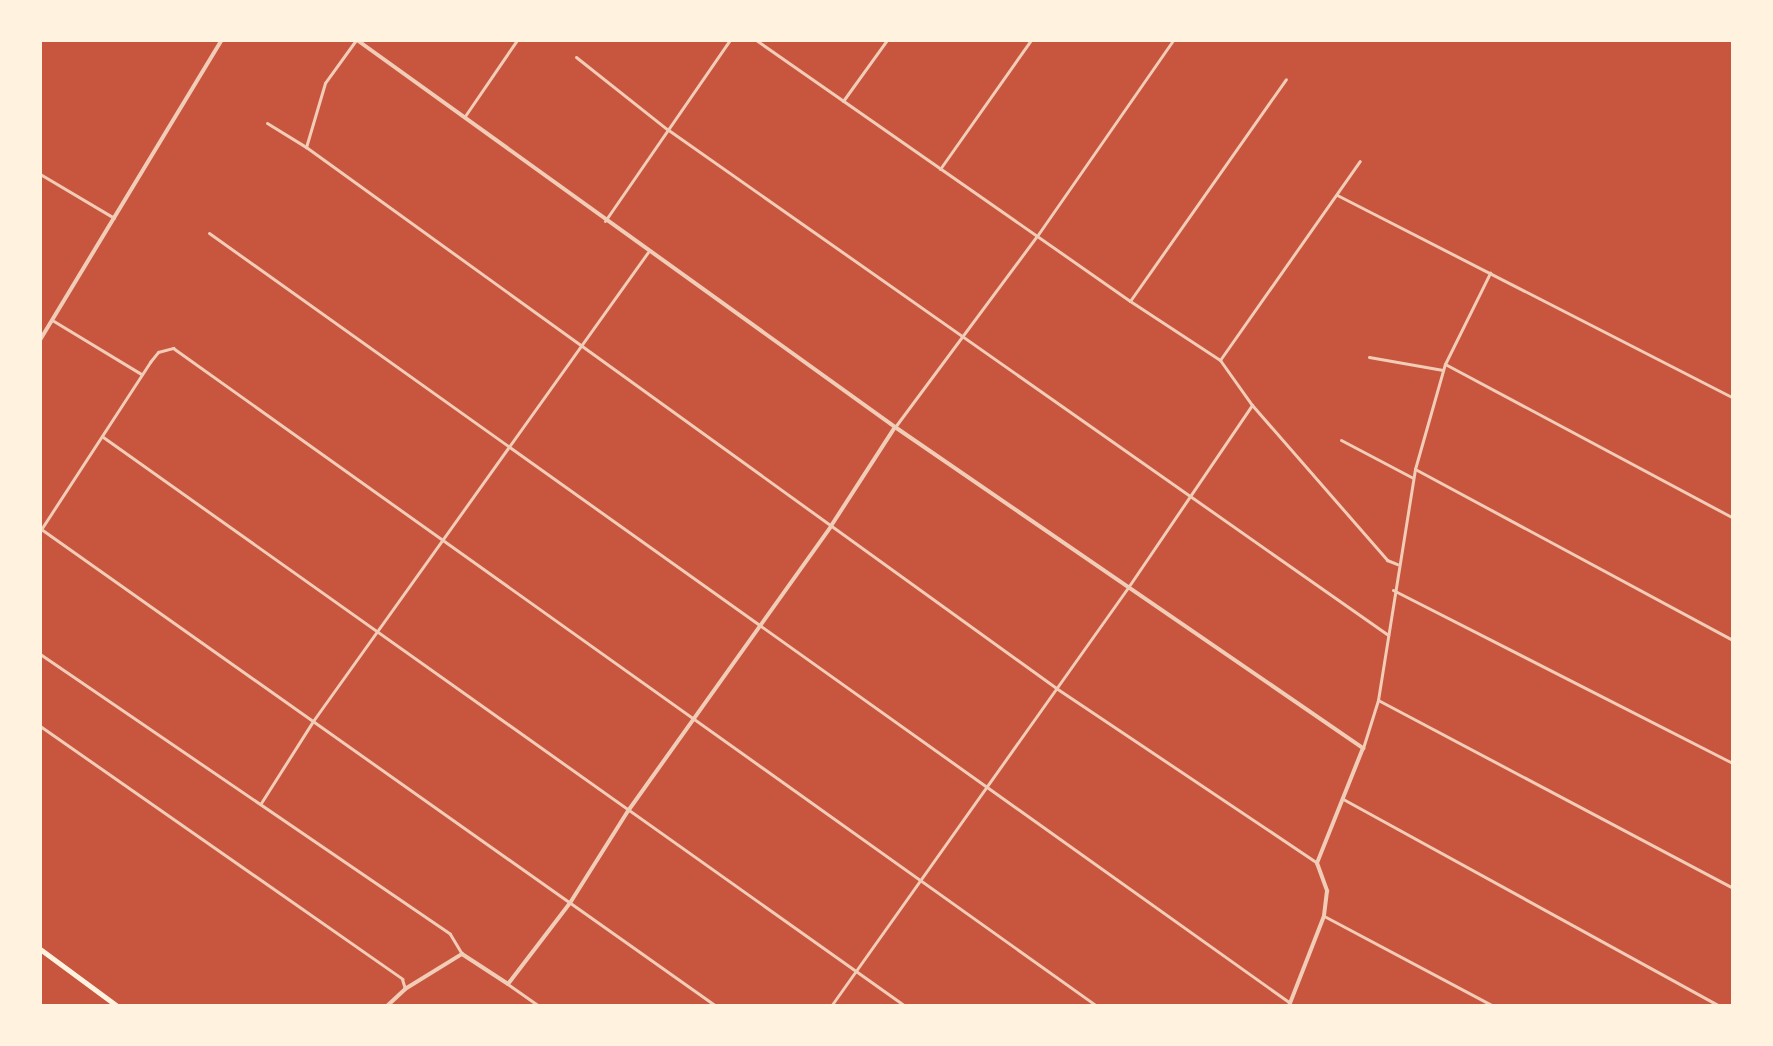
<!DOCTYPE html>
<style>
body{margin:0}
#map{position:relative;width:1773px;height:1046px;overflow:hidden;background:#c8553d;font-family:Roboto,sans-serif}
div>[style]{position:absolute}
.minor>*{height:3px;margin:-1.5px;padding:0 1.5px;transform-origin:1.5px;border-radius:1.5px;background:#f1ccb7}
.tertiary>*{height:4px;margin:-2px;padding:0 2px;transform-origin:2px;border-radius:2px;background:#f1ccb7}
.secondary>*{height:5px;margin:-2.5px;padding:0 2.5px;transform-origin:2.5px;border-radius:2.5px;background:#fff3e0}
span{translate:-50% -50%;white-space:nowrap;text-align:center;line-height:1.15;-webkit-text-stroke:7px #fff3e0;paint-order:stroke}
.frame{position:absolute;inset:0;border:42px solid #fff3e0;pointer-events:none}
</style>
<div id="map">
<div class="minor">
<div style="left:356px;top:40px;width:53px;rotate:125.8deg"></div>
<div style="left:325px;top:83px;width:67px;rotate:106.5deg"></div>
<div style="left:306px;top:147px;width:925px;rotate:35.8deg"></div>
<div style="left:1056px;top:688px;width:314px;rotate:33.8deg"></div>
<div style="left:756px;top:40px;width:456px;rotate:34.9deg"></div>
<div style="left:1130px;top:301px;width:108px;rotate:33.2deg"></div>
<div style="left:1220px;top:360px;width:55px;rotate:54.6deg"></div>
<div style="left:1252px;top:405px;width:206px;rotate:48.9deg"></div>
<div style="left:1387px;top:560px;width:11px;rotate:22deg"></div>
<div style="left:576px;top:57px;width:116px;rotate:38.4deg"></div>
<div style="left:667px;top:129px;width:881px;rotate:35.06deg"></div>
<div style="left:843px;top:101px;width:75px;rotate:-54.2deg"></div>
<div style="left:465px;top:116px;width:92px;rotate:-55.6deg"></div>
<div style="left:267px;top:123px;width:46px;rotate:31.6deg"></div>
<div style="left:940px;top:169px;width:158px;rotate:-54.8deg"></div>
<div style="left:40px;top:174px;width:86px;rotate:30.7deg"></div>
<div style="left:1337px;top:195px;width:445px;rotate:27.1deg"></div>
<div style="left:605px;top:221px;width:220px;rotate:-55.4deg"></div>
<div style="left:209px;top:233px;width:1327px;rotate:35.46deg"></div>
<div style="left:1130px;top:301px;width:271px;rotate:-54.9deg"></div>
<div style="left:52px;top:320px;width:104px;rotate:31.2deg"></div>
<div style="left:1369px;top:357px;width:75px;rotate:10deg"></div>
<div style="left:1220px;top:360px;width:243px;rotate:-54.9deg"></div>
<div style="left:1445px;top:364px;width:327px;rotate:28.1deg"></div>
<div style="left:895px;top:427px;width:238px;rotate:-53.4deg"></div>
<div style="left:1037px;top:236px;width:239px;rotate:-55.2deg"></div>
<div style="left:103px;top:437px;width:983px;rotate:35.35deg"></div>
<div style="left:1341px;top:440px;width:81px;rotate:27.8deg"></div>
<div style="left:1415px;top:469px;width:361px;rotate:28.3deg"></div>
<div style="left:41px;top:529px;width:827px;rotate:35.25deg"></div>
<div style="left:40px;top:531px;width:202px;rotate:-56.9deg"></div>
<div style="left:150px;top:362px;width:13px;rotate:-51deg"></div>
<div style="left:158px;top:352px;width:16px;rotate:-15deg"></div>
<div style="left:173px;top:348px;width:1134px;rotate:35.46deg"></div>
<div style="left:1393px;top:590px;width:381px;rotate:27deg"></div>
<div style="left:40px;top:654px;width:496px;rotate:34.3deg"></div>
<div style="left:450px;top:934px;width:23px;rotate:59deg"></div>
<div style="left:1378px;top:700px;width:402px;rotate:27.9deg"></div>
<div style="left:40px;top:726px;width:442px;rotate:34.9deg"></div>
<div style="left:402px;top:979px;width:10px;rotate:73deg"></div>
<div style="left:1363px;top:748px;width:50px;rotate:-72.6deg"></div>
<div style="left:1378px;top:700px;width:234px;rotate:-80.9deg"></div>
<div style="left:1415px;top:469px;width:109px;rotate:-74.1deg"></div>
<div style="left:1445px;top:364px;width:102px;rotate:-63.7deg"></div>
<div style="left:1343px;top:799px;width:430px;rotate:28.8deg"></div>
<div style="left:261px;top:803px;width:97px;rotate:-57.6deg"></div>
<div style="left:313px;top:721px;width:576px;rotate:-54.46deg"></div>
<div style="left:1324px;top:916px;width:191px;rotate:28deg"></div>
<div style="left:509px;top:985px;width:37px;rotate:35deg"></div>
<div style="left:831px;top:1006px;width:515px;rotate:-54.64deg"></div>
<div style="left:1129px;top:586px;width:219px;rotate:-55.8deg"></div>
</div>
<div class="tertiary">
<div style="left:357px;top:40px;width:663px;rotate:35.73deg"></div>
<div style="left:895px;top:427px;width:568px;rotate:34.45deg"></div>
<div style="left:1363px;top:748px;width:124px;rotate:111.8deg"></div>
<div style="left:1317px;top:863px;width:30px;rotate:70deg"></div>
<div style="left:1327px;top:891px;width:25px;rotate:97deg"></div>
<div style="left:1324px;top:916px;width:97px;rotate:111.3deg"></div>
<div style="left:40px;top:340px;width:351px;rotate:-58.8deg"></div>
<div style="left:387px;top:1006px;width:25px;rotate:-43deg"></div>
<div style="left:405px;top:989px;width:67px;rotate:-31.6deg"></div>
<div style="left:462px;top:954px;width:55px;rotate:33.1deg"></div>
<div style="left:508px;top:984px;width:102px;rotate:-52.6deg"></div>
<div style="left:570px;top:903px;width:109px;rotate:-57.8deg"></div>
<div style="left:628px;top:811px;width:350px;rotate:-54.5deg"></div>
<div style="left:831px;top:526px;width:118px;rotate:-57.1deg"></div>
</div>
<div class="secondary">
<div style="left:40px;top:949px;width:96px;rotate:36.5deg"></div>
</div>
<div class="frame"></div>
</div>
